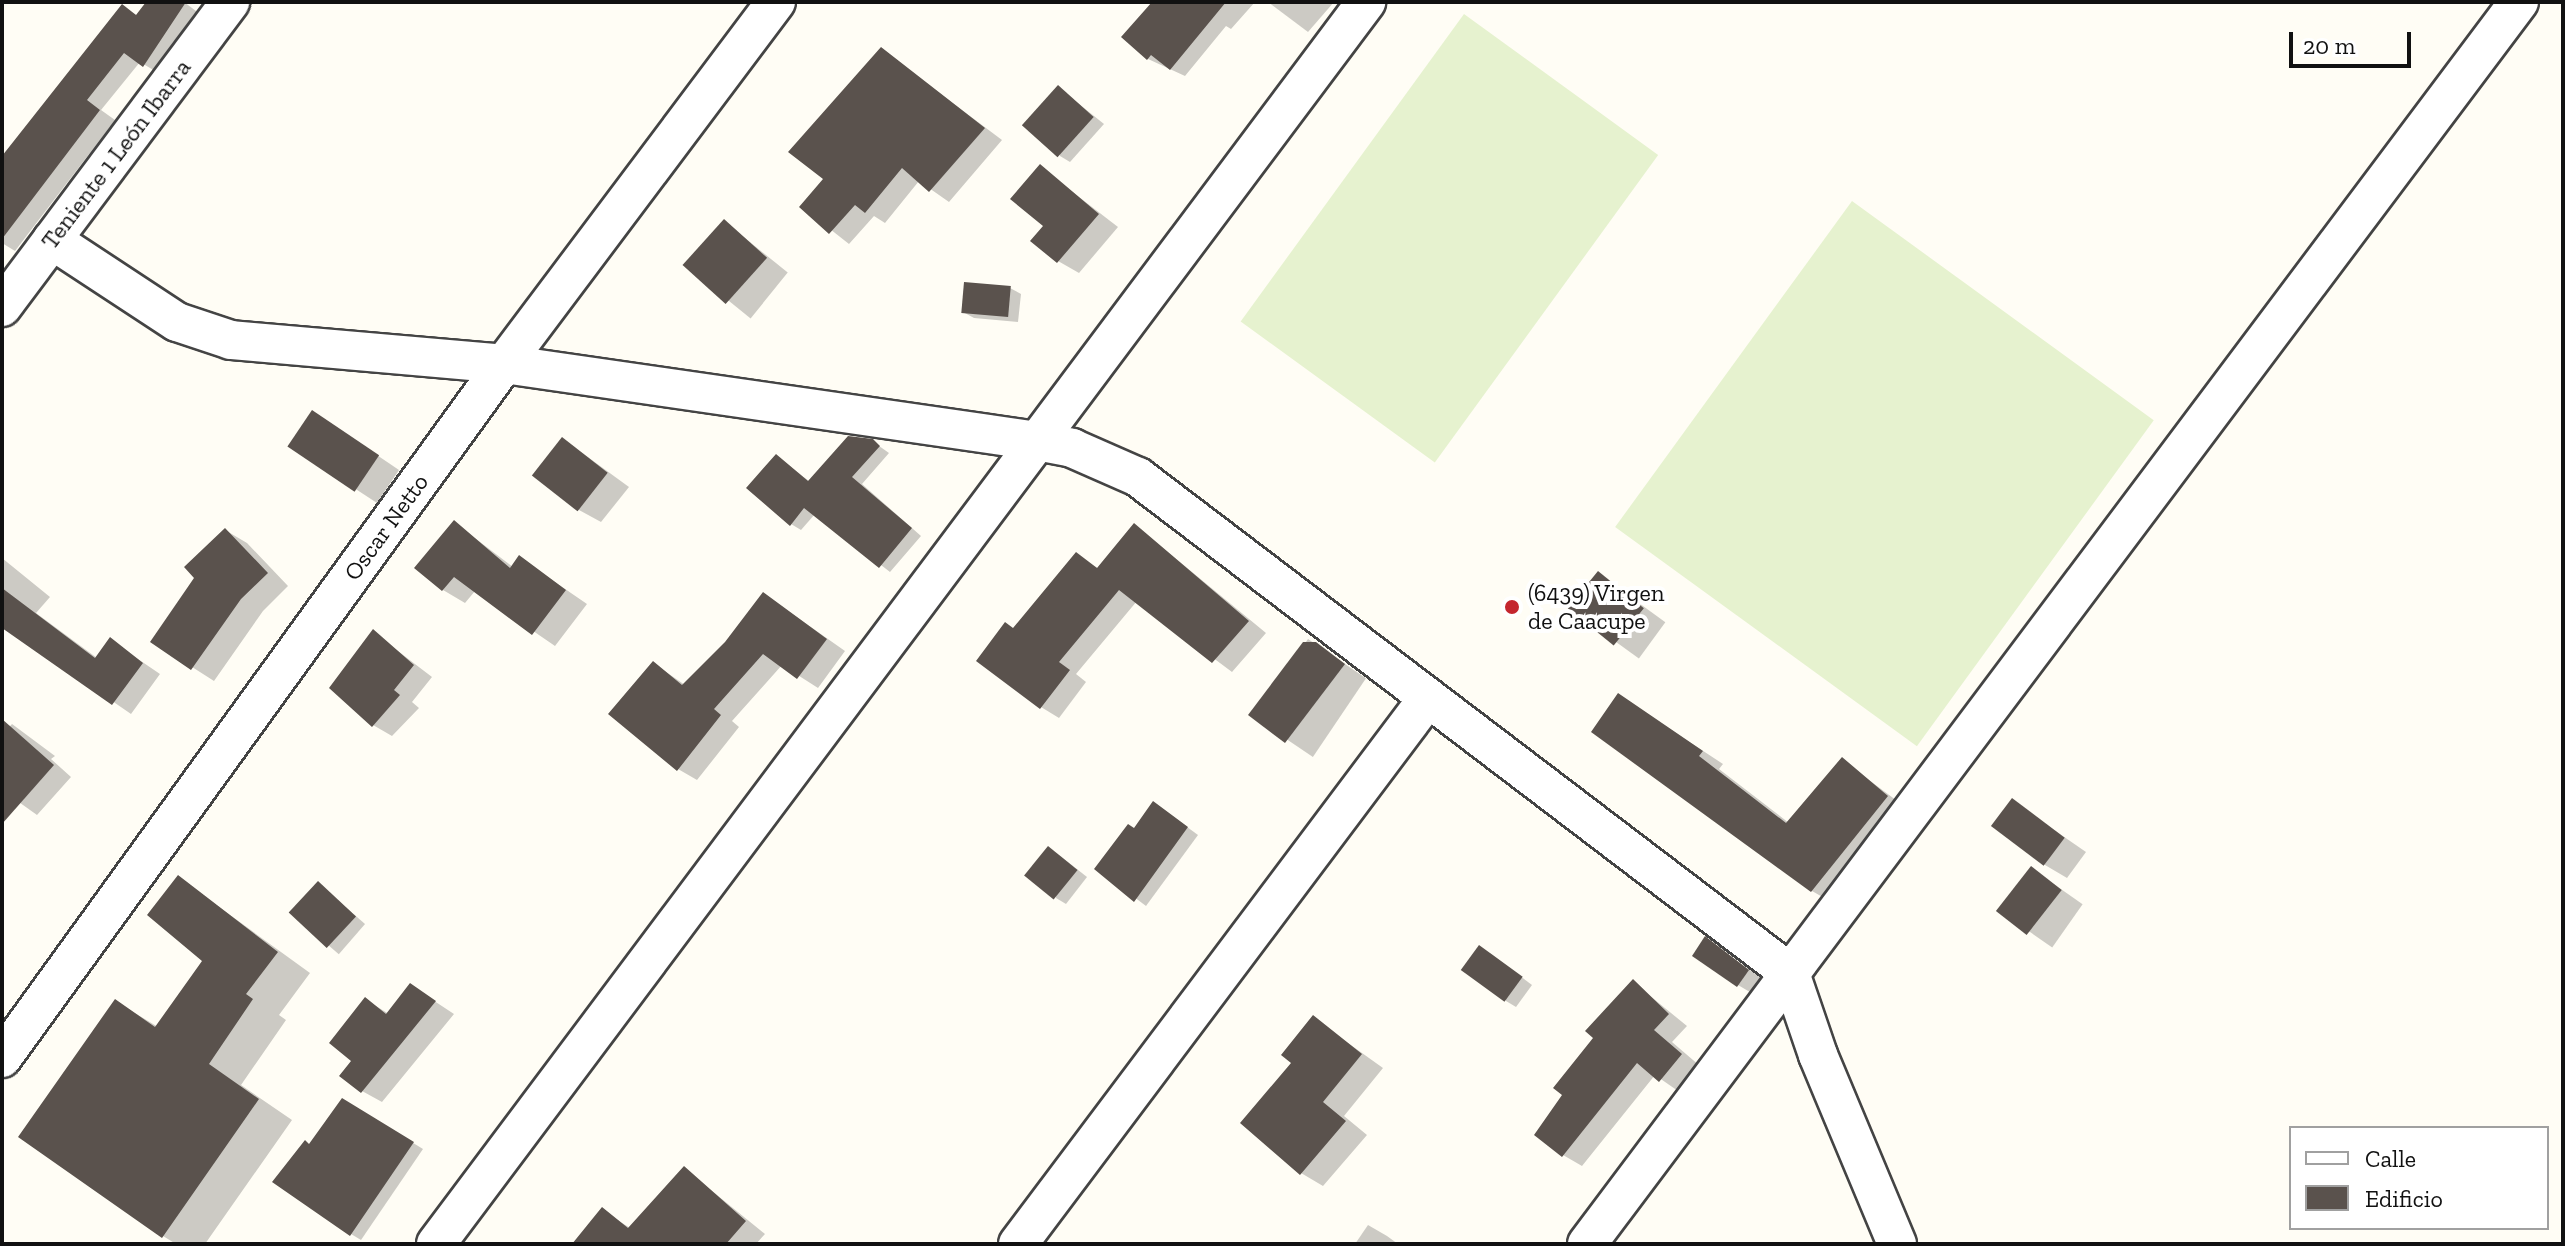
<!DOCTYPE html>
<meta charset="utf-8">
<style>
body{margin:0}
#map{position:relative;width:2565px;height:1246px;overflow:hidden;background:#fffdf5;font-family:"Zilla Slab",serif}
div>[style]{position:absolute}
.pitch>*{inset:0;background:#e6f2cf;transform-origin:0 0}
.shadow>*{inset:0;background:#0003;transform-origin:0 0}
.building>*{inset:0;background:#5a524d;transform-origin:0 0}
.roads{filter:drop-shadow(2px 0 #444) drop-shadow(-2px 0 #444) drop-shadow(0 2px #444) drop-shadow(0 -2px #444)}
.street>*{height:38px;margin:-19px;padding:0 19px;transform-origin:19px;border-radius:19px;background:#fff}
.dots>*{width:22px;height:22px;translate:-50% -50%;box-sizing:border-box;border:4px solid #fff;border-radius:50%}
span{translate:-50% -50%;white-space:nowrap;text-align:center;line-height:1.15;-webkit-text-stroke:8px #fff;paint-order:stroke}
.street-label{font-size:24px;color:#111}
.poi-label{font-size:24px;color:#111}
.left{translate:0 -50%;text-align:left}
.frame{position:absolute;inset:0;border:4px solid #111;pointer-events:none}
.legend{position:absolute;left:2289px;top:1126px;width:260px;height:104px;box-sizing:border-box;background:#fff;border:2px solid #a0a0a0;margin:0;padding:10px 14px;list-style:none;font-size:24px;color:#111}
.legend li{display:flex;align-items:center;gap:16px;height:40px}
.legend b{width:40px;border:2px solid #a0a0a0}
.scale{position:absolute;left:2289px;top:32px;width:122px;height:36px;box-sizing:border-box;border:4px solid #111;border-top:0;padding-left:10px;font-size:24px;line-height:28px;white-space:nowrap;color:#111;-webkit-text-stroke:6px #fff;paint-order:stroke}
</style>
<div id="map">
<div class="pitch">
<div style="left:1464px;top:14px;width:240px;height:380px;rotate:36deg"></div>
<div style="left:1852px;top:201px;width:373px;height:403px;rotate:36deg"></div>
</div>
<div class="shadow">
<div style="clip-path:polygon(149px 2px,184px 2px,200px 14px,160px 74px,140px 62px,101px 110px,115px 120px,15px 251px,2px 243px,2px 160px,122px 7px,138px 16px)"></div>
<div style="clip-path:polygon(1155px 2px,1255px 2px,1231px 29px,1226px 26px,1185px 76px,1148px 59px,1124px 37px)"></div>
<div style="clip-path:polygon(1268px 2px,1334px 2px,1308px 32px)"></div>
<div style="clip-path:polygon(882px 50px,1002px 140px,949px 202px,919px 181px,885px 223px,874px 216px,849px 244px,802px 207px,826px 179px)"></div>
<div style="clip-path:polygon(1059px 88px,1104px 124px,1070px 162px,1060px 156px)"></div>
<div style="clip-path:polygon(1040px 167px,1118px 227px,1079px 273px,1058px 261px,1046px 225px)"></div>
<div style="left:724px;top:221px;width:82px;height:59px;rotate:39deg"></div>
<div style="clip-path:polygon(1010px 288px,1021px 294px,1018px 322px,974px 318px,963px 312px)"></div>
<div style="clip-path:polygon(334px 426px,399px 470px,377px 503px,290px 446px)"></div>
<div style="clip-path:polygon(563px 439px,629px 487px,601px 522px,579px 510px)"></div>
<div style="clip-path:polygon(872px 441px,889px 453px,862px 484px,921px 536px,890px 572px,815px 514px,801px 530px,791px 524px,777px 456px,810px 482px)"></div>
<div style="clip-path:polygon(455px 523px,513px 567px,520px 558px,587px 604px,555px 646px,475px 591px,465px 603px,443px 590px)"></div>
<div style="clip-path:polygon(1135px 525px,1266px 633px,1232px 672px,1137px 601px,1076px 674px,1086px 682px,1059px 718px,1041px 707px,1014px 629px,1076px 555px,1099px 569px)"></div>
<div style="clip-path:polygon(225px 530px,247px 543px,288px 586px,263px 611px,214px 681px,153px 642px)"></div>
<div style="clip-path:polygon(2px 558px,50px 597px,36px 613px,97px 658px,110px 640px,160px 674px,131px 714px,2px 625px)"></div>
<div style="left:1599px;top:574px;width:82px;height:45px;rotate:36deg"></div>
<div style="clip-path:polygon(764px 594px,845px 651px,818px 688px,782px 665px,732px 721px,739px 727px,697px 780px,678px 769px,653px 663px,685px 685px,727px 643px)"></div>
<div style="clip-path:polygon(373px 632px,432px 677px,412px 702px,419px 708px,392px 736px,373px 725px)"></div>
<div style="left:1308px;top:639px;width:70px;height:95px;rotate:34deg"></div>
<div style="clip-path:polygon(1618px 695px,1723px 764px,1719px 769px,1789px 823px,1842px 760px,1908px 809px,1833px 903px,1812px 891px)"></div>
<div style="clip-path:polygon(12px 724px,55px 756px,51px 759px,71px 777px,37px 815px,2px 790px,2px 735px)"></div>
<div style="clip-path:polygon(2012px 801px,2086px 852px,2067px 878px,2045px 865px)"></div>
<div style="clip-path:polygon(1164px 810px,1198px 835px,1146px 906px,1097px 869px,1135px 830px)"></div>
<div style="clip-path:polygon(1059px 855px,1087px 877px,1066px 904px,1056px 898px)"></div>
<div style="left:2031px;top:868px;width:63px;height:53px;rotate:35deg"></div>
<div style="clip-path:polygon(179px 878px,310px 973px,279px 1015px,286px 1020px,241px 1085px,292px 1120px,205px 1244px,176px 1244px,163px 1236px,115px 1001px,158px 1027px,204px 960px)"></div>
<div style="left:319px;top:884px;width:61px;height:40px;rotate:41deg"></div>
<div style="clip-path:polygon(1706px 939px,1770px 984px,1760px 998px,1738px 985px)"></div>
<div style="clip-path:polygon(1490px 953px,1532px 985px,1516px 1007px,1506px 1001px)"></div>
<div style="clip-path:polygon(1633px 982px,1687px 1026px,1672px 1042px,1700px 1066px,1678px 1091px,1655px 1075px,1582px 1166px,1563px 1155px,1565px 1095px)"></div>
<div style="clip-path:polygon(410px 985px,454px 1014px,382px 1102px,362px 1091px,354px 1060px,366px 1000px,389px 1014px)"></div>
<div style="clip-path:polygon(1313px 1018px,1383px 1068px,1344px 1116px,1367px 1135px,1323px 1186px,1301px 1173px,1294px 1063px)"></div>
<div style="clip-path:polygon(343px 1100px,423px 1149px,361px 1240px,351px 1234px,310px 1146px)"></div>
<div style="clip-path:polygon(685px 1169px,765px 1234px,756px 1244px,575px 1244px,602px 1210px,630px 1228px)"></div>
<div style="clip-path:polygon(1368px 1225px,1387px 1236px,1398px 1244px,1355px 1244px)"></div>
</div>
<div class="building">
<div style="clip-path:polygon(146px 2px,186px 2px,143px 67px,124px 53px,87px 100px,100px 110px,2px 239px,2px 156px,122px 4px,136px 15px)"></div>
<div style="clip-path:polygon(1152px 2px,1226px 2px,1170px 70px,1151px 55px,1147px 60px,1121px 37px)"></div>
<div style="clip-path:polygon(881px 47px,985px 128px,929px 192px,902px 168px,865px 213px,855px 205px,829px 234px,799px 207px,823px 179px,788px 152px)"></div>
<div style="left:1058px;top:85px;width:48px;height:54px;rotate:42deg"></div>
<div style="clip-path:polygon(1040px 164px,1099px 214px,1057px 263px,1030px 241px,1043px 226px,1010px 199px)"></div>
<div style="left:724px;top:219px;width:58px;height:62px;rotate:42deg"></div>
<div style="left:964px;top:282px;width:47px;height:31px;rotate:5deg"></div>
<div style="left:312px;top:410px;width:81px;height:44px;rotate:34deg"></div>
<div style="clip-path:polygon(848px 436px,873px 439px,880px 446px,852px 477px,912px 528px,879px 568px,804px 508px,790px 526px,746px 488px,776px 454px,808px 481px)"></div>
<div style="left:562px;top:437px;width:58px;height:49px;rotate:38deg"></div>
<div style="clip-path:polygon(454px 520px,510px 568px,519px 555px,566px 590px,532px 635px,454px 577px,442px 591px,414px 568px)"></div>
<div style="clip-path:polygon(1134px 523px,1249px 621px,1212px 663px,1119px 590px,1059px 662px,1070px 670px,1040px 709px,976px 661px,1005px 622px,1013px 628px,1076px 552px,1097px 568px)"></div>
<div style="clip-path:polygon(225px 528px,268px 573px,241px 599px,191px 670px,150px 642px,194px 578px,184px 567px)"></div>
<div style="left:1598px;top:571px;width:59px;height:48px;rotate:39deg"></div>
<div style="clip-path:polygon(2px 588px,95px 658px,110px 637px,143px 663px,112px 705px,2px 628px)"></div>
<div style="clip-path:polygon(763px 592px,827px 639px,797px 679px,763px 654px,714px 709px,721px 715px,677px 771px,608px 714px,653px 661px,682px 685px,725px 642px)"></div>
<div style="clip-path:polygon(373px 629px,414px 665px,394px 690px,400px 695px,372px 727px,329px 688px)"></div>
<div style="clip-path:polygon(1303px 642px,1316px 642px,1345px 664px,1285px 743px,1248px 715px)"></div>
<div style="clip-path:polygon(1618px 693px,1703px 751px,1699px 756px,1786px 823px,1842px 757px,1888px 796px,1811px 892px,1591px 732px)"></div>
<div style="clip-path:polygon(2px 719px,54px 765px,2px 824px)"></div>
<div style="left:2012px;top:798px;width:66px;height:35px;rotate:37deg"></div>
<div style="clip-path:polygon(1153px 801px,1188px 827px,1134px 902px,1094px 869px,1128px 824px,1134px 828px)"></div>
<div style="left:1048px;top:846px;width:38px;height:38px;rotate:39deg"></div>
<div style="left:2031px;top:866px;width:39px;height:57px;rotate:38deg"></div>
<div style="clip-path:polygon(178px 875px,278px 952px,246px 994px,253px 999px,209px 1064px,259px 1099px,162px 1238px,18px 1137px,115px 999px,155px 1027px,202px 961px,147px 915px)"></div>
<div style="left:318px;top:881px;width:52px;height:43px;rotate:43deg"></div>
<div style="clip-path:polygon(1705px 936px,1749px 970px,1737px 987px,1692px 956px)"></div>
<div style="left:1479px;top:945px;width:54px;height:31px;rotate:36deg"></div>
<div style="clip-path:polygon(1633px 979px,1669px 1014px,1654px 1030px,1682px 1054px,1659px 1082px,1637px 1063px,1562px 1157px,1534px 1135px,1562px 1095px,1553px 1088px,1593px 1038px,1585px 1031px)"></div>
<div style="clip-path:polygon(410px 983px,436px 1001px,361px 1093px,339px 1076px,351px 1061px,329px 1043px,365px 997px,386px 1014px)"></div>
<div style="clip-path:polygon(1313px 1015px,1362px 1054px,1323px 1102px,1346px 1121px,1300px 1175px,1240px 1123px,1291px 1063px,1281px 1055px)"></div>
<div style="clip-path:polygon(342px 1098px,414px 1142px,350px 1236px,272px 1182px,305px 1140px,309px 1144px)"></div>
<div style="clip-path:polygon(684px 1166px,746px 1221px,726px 1244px,572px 1244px,602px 1207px,628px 1228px)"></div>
</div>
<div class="roads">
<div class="street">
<div style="left:52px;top:240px;width:149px;rotate:33.3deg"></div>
<div style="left:177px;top:322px;width:57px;rotate:18.4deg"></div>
<div style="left:231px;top:340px;width:274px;rotate:5deg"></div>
<div style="left:504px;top:364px;width:539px;rotate:8.22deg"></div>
<div style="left:1037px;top:441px;width:36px;rotate:11deg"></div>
<div style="left:1072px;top:448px;width:72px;rotate:23.7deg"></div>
<div style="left:1138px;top:477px;width:819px;rotate:37.26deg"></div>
<div style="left:1790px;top:973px;width:87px;rotate:71.1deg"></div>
<div style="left:1818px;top:1055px;width:205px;rotate:67.3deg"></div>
<div style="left:2px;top:307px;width:381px;rotate:-53.2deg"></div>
<div style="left:2px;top:1058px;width:857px;rotate:-54.12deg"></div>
<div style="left:504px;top:364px;width:453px;rotate:-53.1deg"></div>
<div style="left:436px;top:1244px;width:1552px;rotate:-53.17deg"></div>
<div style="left:1018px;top:1244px;width:683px;rotate:-53.1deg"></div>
<div style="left:1587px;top:1244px;width:1553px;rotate:-53.12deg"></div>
</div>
</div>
<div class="dots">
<div style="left:1512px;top:607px;background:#c4262e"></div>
</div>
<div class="street-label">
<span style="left:116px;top:154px;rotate:-53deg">Teniente 1 León Ibarra</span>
<span style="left:386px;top:527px;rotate:-54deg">Oscar Netto</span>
</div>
<div class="poi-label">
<span class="left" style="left:1528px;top:607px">(6439) Virgen<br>de Caacupe</span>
</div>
<div class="frame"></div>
<ul class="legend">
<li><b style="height:10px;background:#fff"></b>Calle</li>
<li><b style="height:22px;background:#5a524d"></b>Edificio</li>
</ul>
<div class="scale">20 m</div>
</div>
